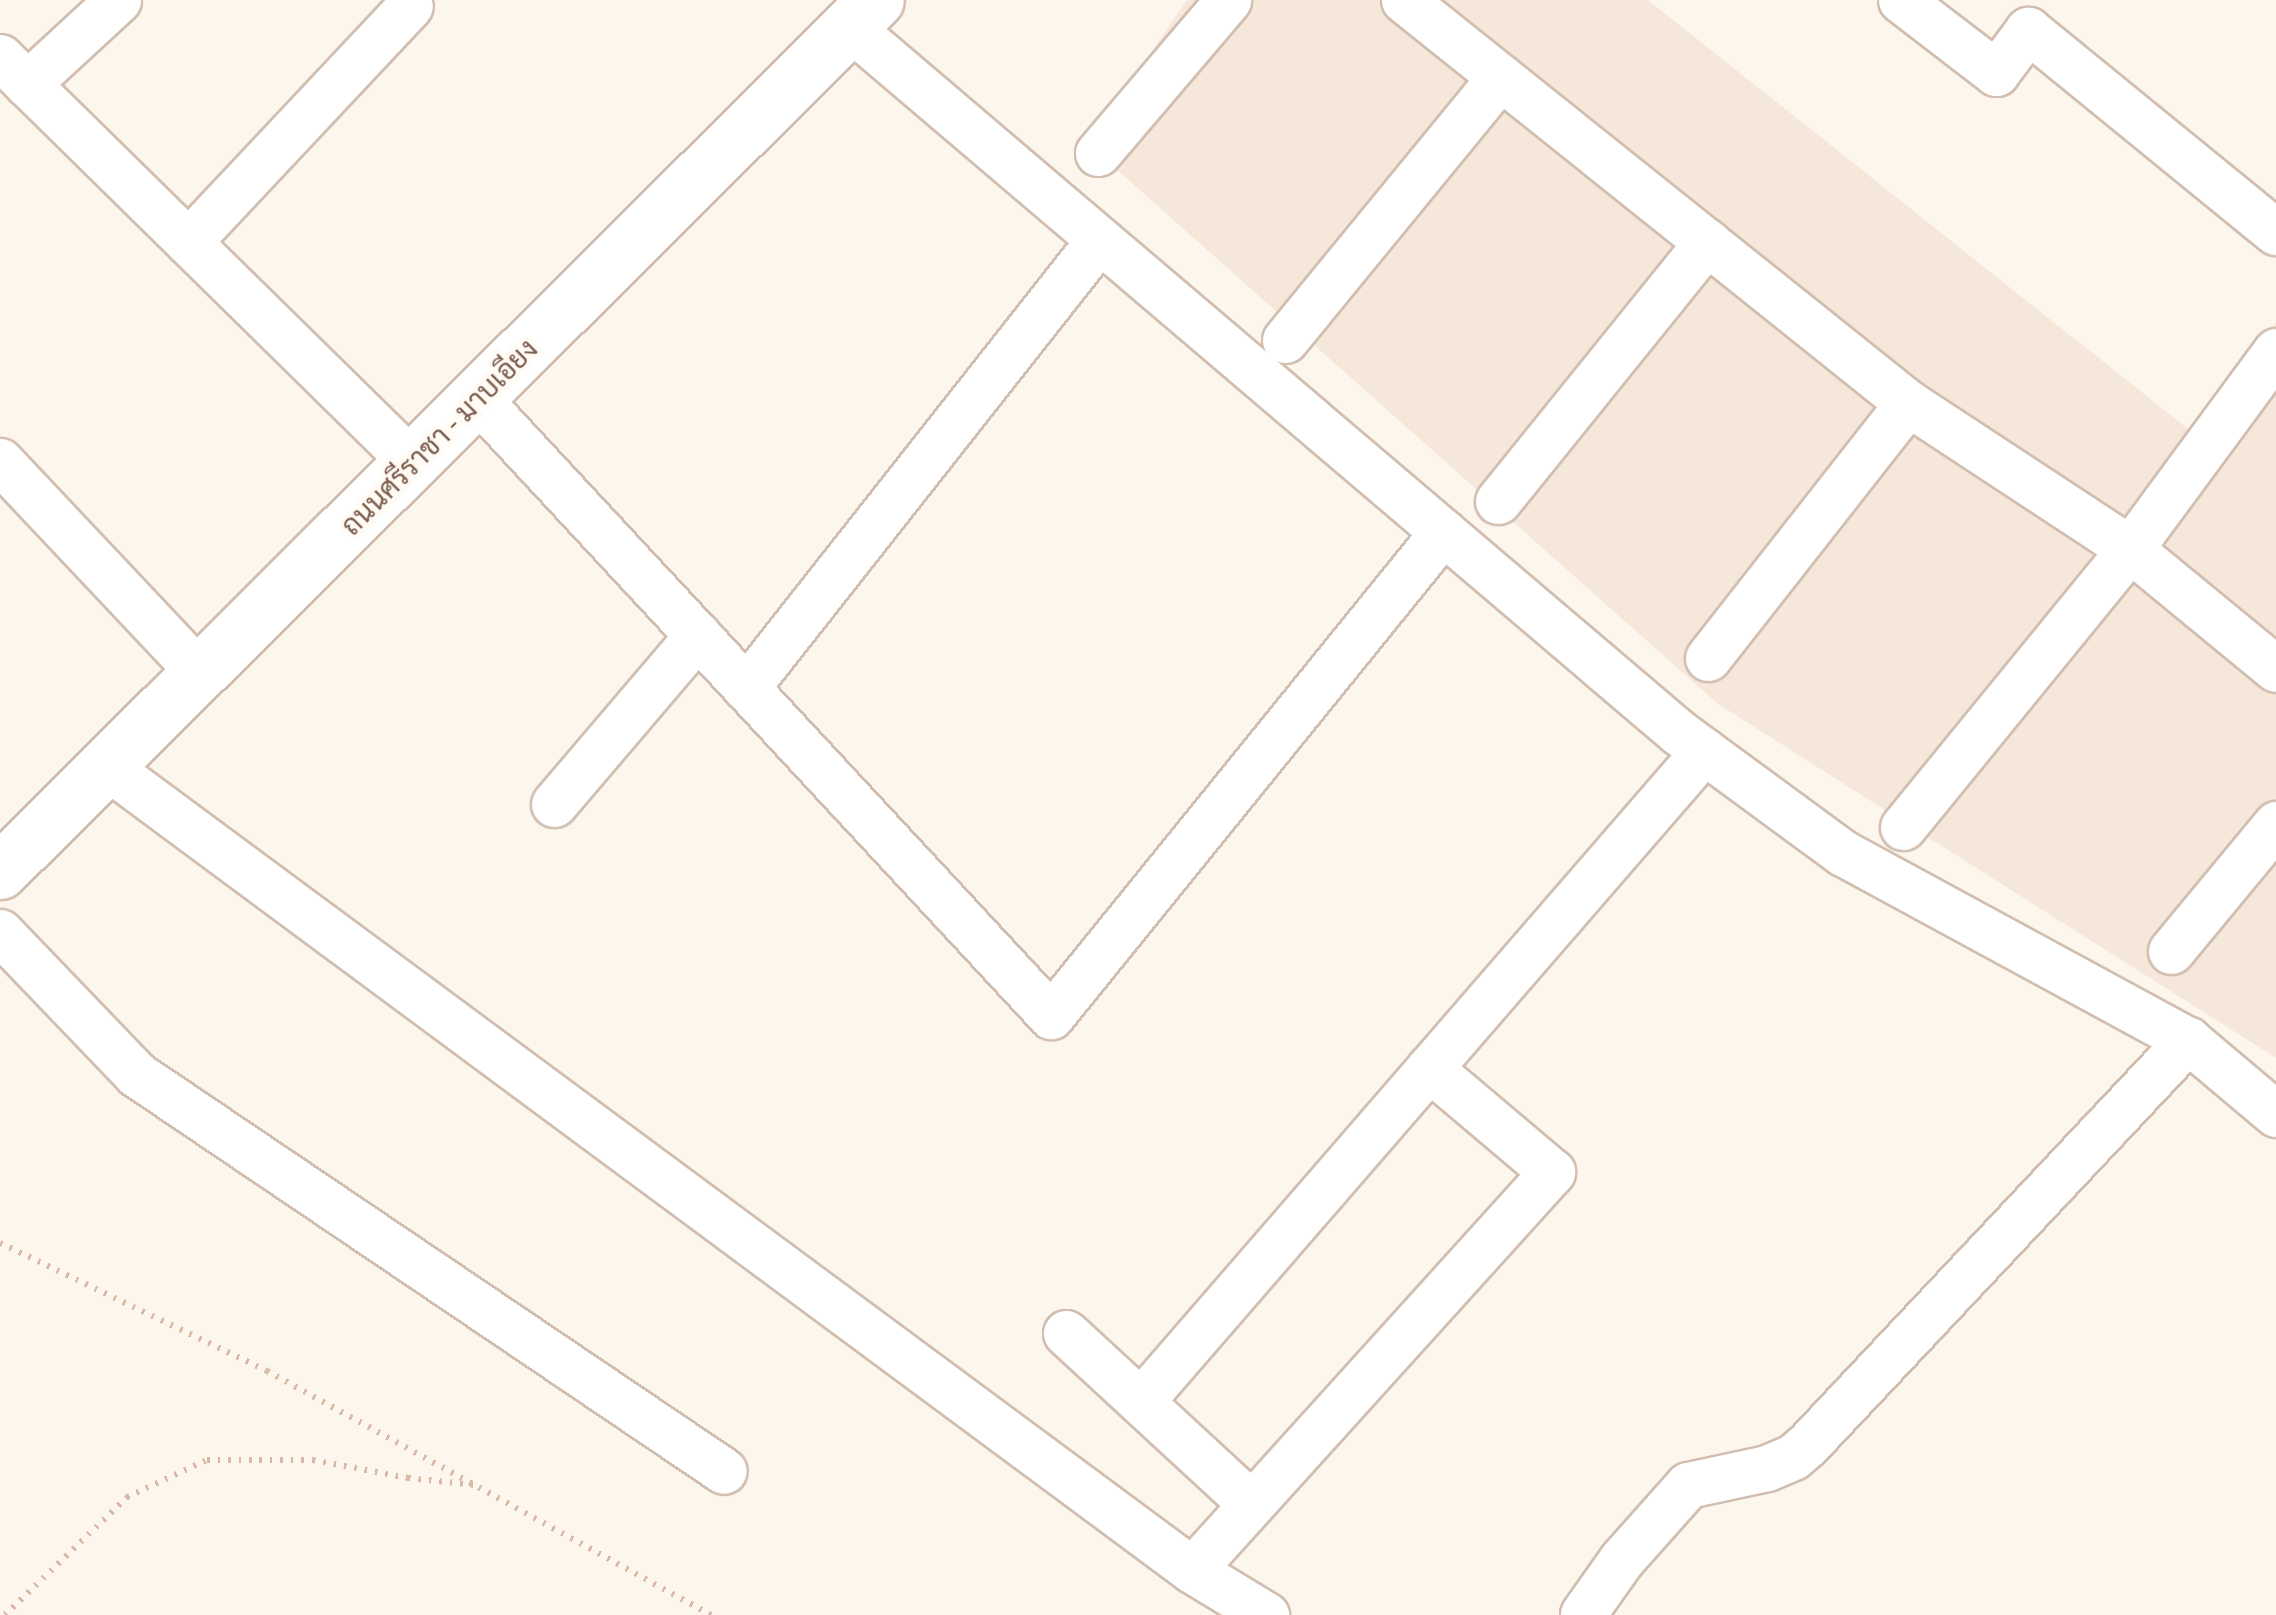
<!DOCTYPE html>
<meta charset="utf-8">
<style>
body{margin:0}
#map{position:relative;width:2276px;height:1615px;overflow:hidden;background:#fdf6ec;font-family:Ubuntu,Sarabun,sans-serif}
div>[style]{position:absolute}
.residential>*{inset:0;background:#f5e8da}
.path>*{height:6px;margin-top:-3px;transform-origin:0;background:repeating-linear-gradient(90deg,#d9b8a5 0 2.5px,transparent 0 10.5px)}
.roads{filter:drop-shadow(2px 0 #d1beb0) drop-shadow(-2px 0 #d1beb0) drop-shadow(0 2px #d1beb0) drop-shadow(0 -2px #d1beb0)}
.minor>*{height:45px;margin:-22.5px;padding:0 22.5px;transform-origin:22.5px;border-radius:22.5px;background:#fff}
.secondary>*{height:55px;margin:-27.5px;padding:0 27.5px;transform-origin:27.5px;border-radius:27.5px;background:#fff}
span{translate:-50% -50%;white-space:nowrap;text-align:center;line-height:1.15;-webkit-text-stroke:9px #fffaf3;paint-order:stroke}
.street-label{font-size:28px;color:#7a5c4d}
</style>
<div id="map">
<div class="residential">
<div style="clip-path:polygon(1187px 0,1648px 0,2193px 433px,2276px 322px,2276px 1058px,1718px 704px,1088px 144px)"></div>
</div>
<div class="path">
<div style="left:0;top:1243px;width:296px;rotate:25.6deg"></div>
<div style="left:267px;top:1371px;width:507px;rotate:28.79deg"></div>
<div style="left:5px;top:1615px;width:170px;rotate:-44deg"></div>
<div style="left:127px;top:1497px;width:88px;rotate:-24.8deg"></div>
<div style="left:207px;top:1460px;width:106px"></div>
<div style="left:313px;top:1460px;width:97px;rotate:10.7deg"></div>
<div style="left:408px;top:1478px;width:68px;rotate:5.9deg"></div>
</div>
<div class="roads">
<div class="minor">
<div style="left:1404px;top:0;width:645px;rotate:38.65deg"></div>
<div style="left:1908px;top:403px;width:266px;rotate:33.3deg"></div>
<div style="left:2130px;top:549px;width:189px;rotate:39.4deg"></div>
<div style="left:1901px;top:0;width:120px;rotate:37.5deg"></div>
<div style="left:1996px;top:73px;width:54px;rotate:-53.3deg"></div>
<div style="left:2028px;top:30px;width:320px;rotate:39.2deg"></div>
<div style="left:852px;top:29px;width:1085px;rotate:40.4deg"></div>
<div style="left:1678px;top:732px;width:205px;rotate:36.3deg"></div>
<div style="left:1843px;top:853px;width:392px;rotate:28.5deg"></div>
<div style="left:2188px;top:1040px;width:115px;rotate:40.1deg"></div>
<div style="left:0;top:57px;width:579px;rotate:44.51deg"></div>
<div style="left:27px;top:84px;width:124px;rotate:-42.7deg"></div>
<div style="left:1098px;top:153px;width:201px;rotate:-49.6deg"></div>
<div style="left:188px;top:242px;width:324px;rotate:-46.8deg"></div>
<div style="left:1285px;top:340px;width:340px;rotate:-50.7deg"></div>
<div style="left:478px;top:399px;width:842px;rotate:47.12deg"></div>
<div style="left:1051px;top:1016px;width:623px;rotate:-51deg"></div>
<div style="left:0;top:461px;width:291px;rotate:46.7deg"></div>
<div style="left:1498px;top:501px;width:333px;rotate:-51.1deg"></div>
<div style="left:1708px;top:658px;width:324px;rotate:-51.9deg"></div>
<div style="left:746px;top:688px;width:570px;rotate:-51.76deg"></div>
<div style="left:106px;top:766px;width:1351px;rotate:36.51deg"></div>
<div style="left:1192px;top:1570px;width:87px;rotate:31.3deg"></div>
<div style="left:554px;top:804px;width:222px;rotate:-49.6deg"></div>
<div style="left:1903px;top:827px;width:359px;rotate:-50.8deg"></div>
<div style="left:2130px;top:549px;width:246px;rotate:-53.6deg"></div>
<div style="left:0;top:932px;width:197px;rotate:46.2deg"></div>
<div style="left:136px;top:1074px;width:709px;rotate:34.03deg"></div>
<div style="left:2171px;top:951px;width:165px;rotate:-50.4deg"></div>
<div style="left:1066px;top:1333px;width:252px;rotate:42.7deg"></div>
<div style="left:1141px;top:1401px;width:860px;rotate:-49.1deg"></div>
<div style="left:1192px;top:1570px;width:537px;rotate:-47.87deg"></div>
<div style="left:1552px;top:1172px;width:161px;rotate:-139.8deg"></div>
<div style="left:1583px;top:1614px;width:67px;rotate:-54.7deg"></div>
<div style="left:1622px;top:1559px;width:99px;rotate:-48.3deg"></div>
<div style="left:1688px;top:1485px;width:81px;rotate:-12.1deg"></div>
<div style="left:1767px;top:1468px;width:28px;rotate:-23deg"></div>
<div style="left:1793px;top:1457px;width:20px;rotate:-41deg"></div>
<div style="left:1808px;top:1444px;width:555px;rotate:-46.75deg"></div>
</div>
<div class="secondary">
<div style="left:0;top:871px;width:1235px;rotate:-44.84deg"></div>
</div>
</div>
<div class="street-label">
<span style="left:439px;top:437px;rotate:-45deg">ถนนศรีราชา - มาบเอียง</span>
</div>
</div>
